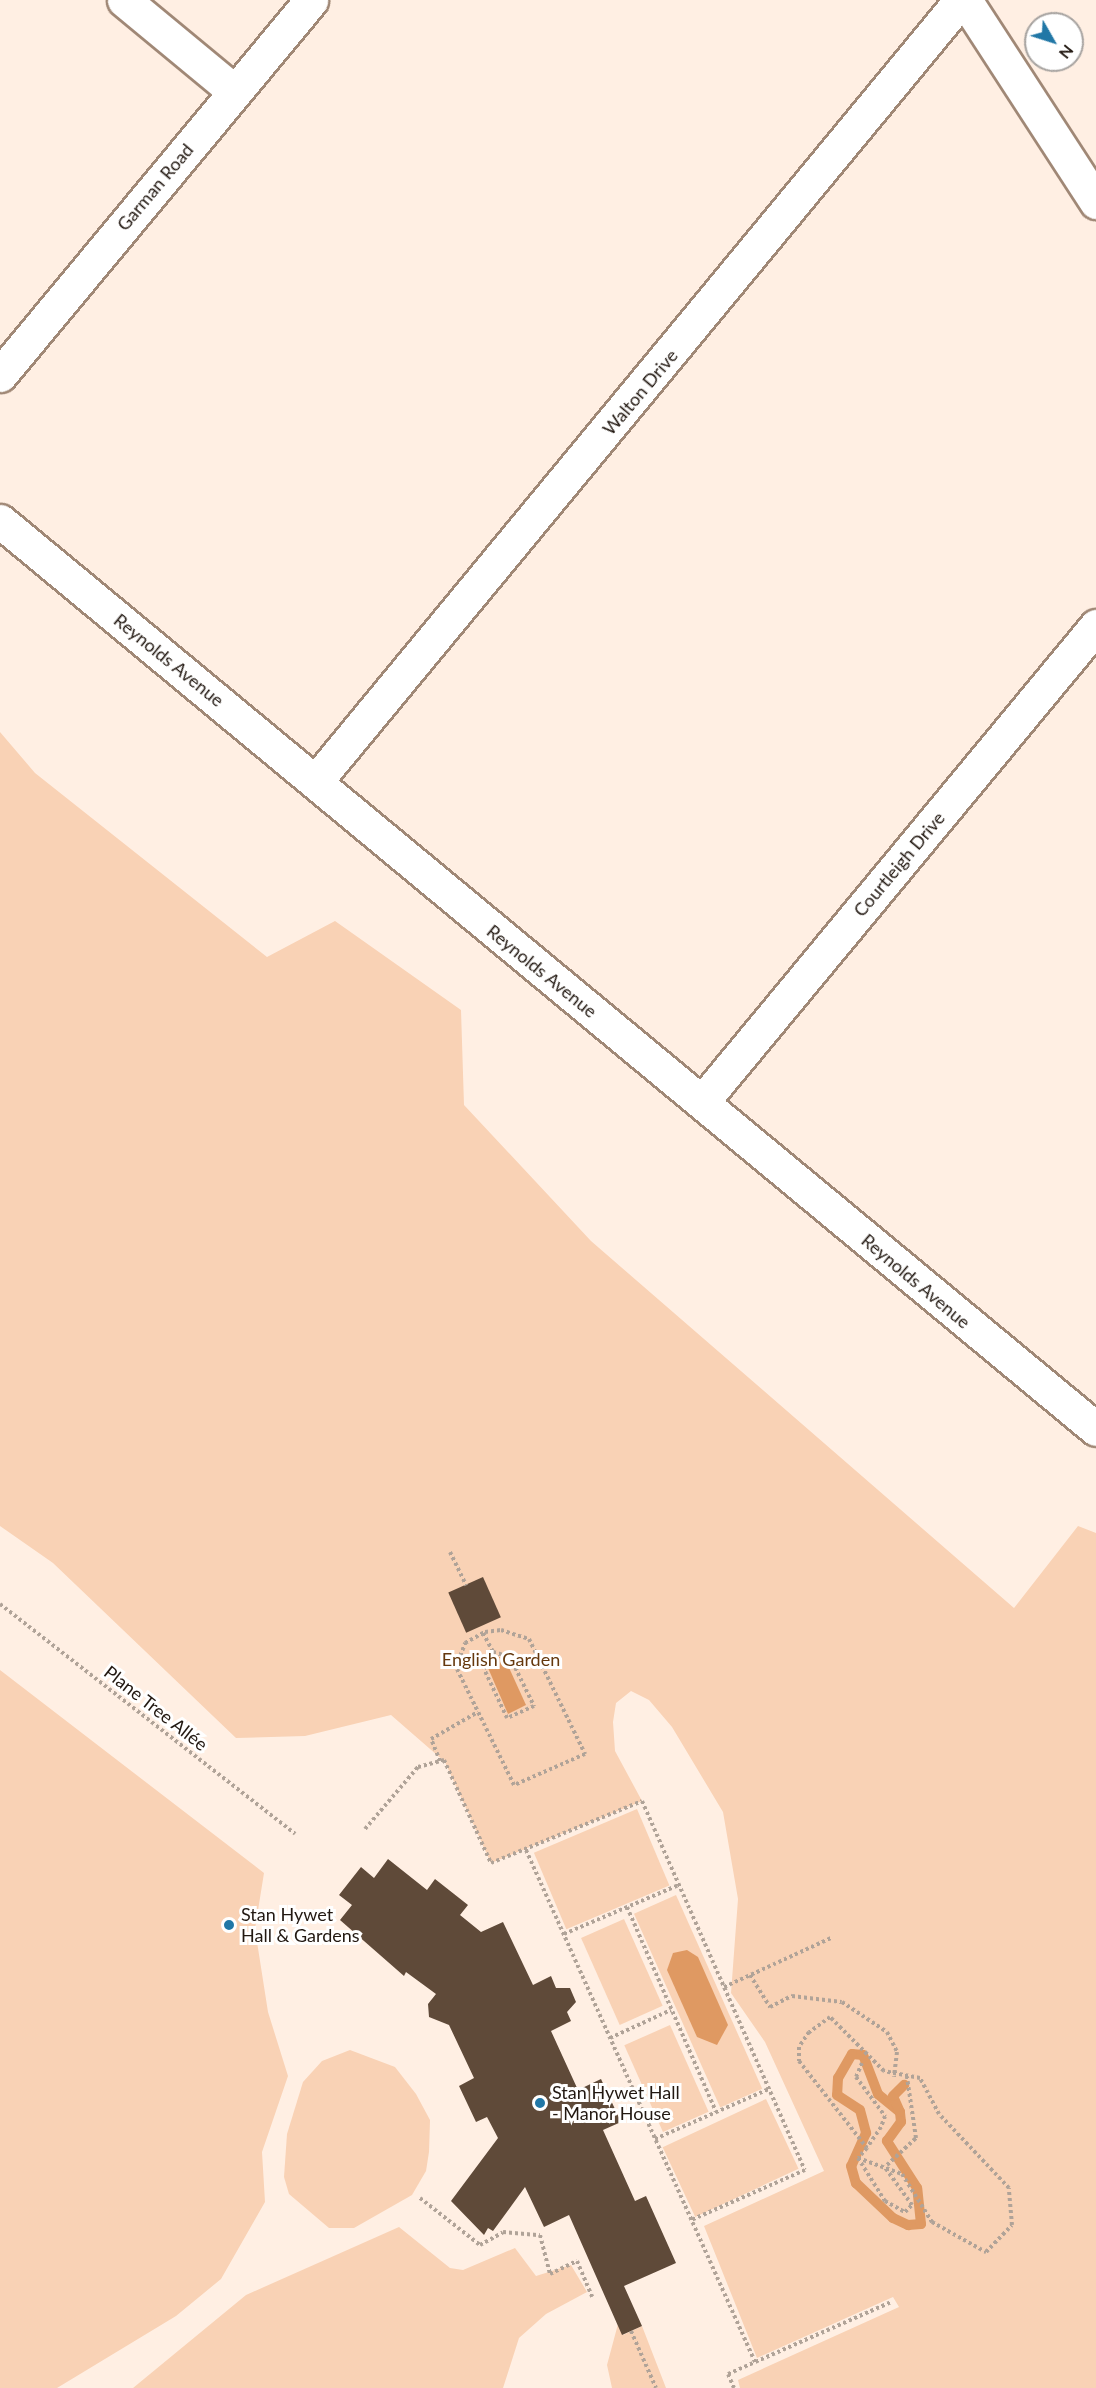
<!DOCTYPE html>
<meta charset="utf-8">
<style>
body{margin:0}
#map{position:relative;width:1096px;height:2388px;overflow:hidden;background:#ffefe3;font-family:Lato,sans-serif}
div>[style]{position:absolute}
.green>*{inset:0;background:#f9d2b5;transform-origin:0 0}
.water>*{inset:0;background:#df9962}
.stream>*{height:10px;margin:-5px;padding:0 5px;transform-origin:5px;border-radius:5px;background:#df9962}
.building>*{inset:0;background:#5f4a39;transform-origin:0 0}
.path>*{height:4px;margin-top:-2px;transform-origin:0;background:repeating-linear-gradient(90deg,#b0a398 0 3px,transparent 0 6px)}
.roads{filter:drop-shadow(2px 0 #a08876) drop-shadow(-2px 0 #a08876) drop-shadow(0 2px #a08876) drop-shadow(0 -2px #a08876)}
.minor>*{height:33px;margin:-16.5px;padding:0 16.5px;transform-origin:16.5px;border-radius:16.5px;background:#fff}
.tertiary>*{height:33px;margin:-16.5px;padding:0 16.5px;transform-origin:16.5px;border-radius:16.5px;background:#fff}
.dots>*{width:16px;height:16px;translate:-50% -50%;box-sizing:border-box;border:3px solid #fff;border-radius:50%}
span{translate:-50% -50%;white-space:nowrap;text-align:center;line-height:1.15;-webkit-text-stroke:6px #fff;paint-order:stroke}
.street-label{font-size:18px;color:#221811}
.park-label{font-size:18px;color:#65380d}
.poi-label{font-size:18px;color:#221811}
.left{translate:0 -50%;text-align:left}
.north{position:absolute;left:1024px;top:12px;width:60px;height:60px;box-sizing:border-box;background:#fff;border:2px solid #a7a3a0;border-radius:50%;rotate:129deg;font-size:16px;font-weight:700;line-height:24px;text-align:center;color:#221811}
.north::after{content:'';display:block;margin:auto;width:21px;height:27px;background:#2177a6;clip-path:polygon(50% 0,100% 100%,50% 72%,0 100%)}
</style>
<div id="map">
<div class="green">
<div style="clip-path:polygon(0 732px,35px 773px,267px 957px,335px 921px,461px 1010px,464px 1105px,591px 1241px,1014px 1608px,1078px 1526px,1096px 1533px,1096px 2388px,740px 2388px,738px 2380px,899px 2307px,893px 2297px,757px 2358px,704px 2226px,824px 2171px,765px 2042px,731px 1993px,738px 1899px,723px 1812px,672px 1727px,649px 1700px,631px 1691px,616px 1703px,613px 1722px,615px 1751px,642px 1801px,491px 1863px,445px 1762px,391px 1715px,305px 1736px,236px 1738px,53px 1563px,0 1526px)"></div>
<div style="clip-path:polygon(0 1670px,264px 1873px,255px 1929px,268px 2012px,288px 2076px,262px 2152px,265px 2202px,221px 2279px,176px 2316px,57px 2388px,0 2388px)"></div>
<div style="left:637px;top:1809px;width:83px;height:112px;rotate:67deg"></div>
<div style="left:676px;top:1895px;width:212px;height:46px;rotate:66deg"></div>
<div style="left:624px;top:1919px;width:95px;height:47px;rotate:66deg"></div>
<div style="left:670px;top:2025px;width:95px;height:50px;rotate:66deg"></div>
<div style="clip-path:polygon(350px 2050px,395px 2067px,416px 2094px,430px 2120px,429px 2152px,426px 2171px,412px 2195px,354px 2228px,329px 2228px,289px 2194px,284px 2177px,287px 2134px,303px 2082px,322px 2061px)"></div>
<div style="left:766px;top:2099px;width:77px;height:114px;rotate:65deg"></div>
<div style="clip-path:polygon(399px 2227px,450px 2268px,463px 2270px,515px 2248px,536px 2276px,571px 2265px,587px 2292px,546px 2314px,519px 2338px,503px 2388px,133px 2388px,246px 2295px)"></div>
<div style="clip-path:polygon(618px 2324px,623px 2335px,642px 2326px,666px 2388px,612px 2388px,607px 2365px)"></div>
</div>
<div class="water">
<div style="clip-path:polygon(497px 1656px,505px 1659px,526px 1705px,508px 1714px,488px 1668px)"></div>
<div style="clip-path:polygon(687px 1950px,698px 1957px,728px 2025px,717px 2045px,697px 2037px,667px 1970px,673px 1953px)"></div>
</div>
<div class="stream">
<div style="left:900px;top:2112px;width:28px;rotate:-141deg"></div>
<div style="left:878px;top:2094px;width:42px;rotate:-111deg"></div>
<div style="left:863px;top:2055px;width:11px;rotate:-175deg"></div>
<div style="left:852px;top:2054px;width:28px;rotate:120deg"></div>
<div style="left:838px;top:2078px;width:17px;rotate:93deg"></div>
<div style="left:837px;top:2095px;width:27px;rotate:33deg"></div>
<div style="left:860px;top:2110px;width:24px;rotate:75deg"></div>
<div style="left:866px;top:2133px;width:36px;rotate:114deg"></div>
<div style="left:851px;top:2166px;width:18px;rotate:74deg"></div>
<div style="left:856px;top:2183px;width:51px;rotate:43.4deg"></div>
<div style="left:893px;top:2218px;width:17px;rotate:25deg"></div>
<div style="left:908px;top:2225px;width:13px;rotate:-4deg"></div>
<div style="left:921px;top:2224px;width:36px;rotate:-96deg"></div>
<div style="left:917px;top:2188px;width:56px;rotate:-122.6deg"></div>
<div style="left:887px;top:2141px;width:24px;rotate:-54deg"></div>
<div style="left:901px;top:2122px;width:10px;rotate:-96deg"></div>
<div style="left:900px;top:2112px;width:17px;rotate:-114deg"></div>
<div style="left:893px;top:2096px;width:16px;rotate:-45deg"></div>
</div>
<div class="building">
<div style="left:483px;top:1577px;width:44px;height:38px;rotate:66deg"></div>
<div style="clip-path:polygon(388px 1859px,427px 1890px,435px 1879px,468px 1905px,460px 1915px,481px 1932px,503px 1922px,533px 1985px,551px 1976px,556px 1988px,570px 1988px,576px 2002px,567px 2012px,571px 2021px,551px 2031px,578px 2090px,601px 2079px,621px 2122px,603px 2130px,635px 2201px,646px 2196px,676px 2263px,624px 2286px,642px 2326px,622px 2335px,569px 2215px,544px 2227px,525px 2187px,493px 2231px,488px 2228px,484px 2235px,451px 2201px,498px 2138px,487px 2117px,476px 2122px,459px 2086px,474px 2078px,449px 2025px,429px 2017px,428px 2004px,436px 1994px,406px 1972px,404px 1976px,340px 1920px,352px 1905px,339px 1895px,361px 1867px,374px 1878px)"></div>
</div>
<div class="path">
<div style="left:450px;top:1552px;width:37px;rotate:64deg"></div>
<div style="left:0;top:1604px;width:374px;rotate:37.9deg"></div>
<div style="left:501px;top:1630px;width:29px;rotate:18deg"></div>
<div style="left:529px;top:1639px;width:128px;rotate:64deg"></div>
<div style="left:585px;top:1754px;width:77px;rotate:156.4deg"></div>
<div style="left:514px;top:1785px;width:131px;rotate:-116.2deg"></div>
<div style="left:456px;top:1667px;width:26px;rotate:-69deg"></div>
<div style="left:465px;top:1643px;width:23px;rotate:-29deg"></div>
<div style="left:485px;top:1632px;width:16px;rotate:-7deg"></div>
<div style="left:483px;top:1633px;width:21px;rotate:62deg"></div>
<div style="left:493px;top:1652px;width:18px;rotate:16deg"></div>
<div style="left:510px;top:1657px;width:55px;rotate:63.9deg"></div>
<div style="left:534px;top:1706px;width:30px;rotate:156deg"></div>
<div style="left:507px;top:1718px;width:54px;rotate:-115.1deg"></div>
<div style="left:484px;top:1669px;width:19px;rotate:-62deg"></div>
<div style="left:440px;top:1761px;width:24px;rotate:-112deg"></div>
<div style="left:431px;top:1739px;width:54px;rotate:-29.9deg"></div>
<div style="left:365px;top:1829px;width:82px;rotate:-49.5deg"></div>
<div style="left:418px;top:1767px;width:27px;rotate:-15deg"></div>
<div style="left:444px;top:1760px;width:113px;rotate:65.5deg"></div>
<div style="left:491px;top:1863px;width:163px;rotate:-22.3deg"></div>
<div style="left:642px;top:1801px;width:403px;rotate:66.2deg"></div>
<div style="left:805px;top:2170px;width:124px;rotate:156.3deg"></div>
<div style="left:526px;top:1850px;width:561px;rotate:65.9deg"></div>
<div style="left:627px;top:1907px;width:223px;rotate:66.5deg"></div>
<div style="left:564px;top:1934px;width:125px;rotate:-23.1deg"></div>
<div style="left:750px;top:1975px;width:38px;rotate:58deg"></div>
<div style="left:770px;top:2007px;width:25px;rotate:-27deg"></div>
<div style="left:792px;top:1996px;width:50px;rotate:6.8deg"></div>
<div style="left:842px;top:2002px;width:54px;rotate:33.7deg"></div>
<div style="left:887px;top:2032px;width:22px;rotate:63deg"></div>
<div style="left:897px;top:2052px;width:25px;rotate:97deg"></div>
<div style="left:724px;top:1987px;width:118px;rotate:-24.6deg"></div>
<div style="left:610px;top:2038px;width:67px;rotate:-24.7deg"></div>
<div style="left:862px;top:2063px;width:15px;rotate:113deg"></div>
<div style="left:856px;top:2077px;width:49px;rotate:53.4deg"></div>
<div style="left:885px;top:2116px;width:12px;rotate:110deg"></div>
<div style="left:881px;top:2127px;width:25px;rotate:124deg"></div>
<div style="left:867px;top:2148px;width:13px;rotate:132deg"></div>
<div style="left:858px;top:2158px;width:47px;rotate:20deg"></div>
<div style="left:902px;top:2174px;width:57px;rotate:58deg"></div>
<div style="left:932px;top:2222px;width:62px;rotate:29.1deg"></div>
<div style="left:986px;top:2252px;width:37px;rotate:-46deg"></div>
<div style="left:1012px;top:2225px;width:37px;rotate:-95deg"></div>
<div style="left:1009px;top:2188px;width:102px;rotate:-133.4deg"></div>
<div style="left:939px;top:2114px;width:41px;rotate:-117.8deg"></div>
<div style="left:920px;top:2078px;width:37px;rotate:-169deg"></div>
<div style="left:884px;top:2071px;width:76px;rotate:-135deg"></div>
<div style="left:830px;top:2017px;width:26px;rotate:144deg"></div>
<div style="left:809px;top:2032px;width:18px;rotate:124deg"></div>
<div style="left:799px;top:2047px;width:14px;rotate:90deg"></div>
<div style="left:799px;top:2061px;width:110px;rotate:52deg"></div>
<div style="left:655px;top:2139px;width:124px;rotate:-23.7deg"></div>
<div style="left:858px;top:2158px;width:51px;rotate:57.9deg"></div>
<div style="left:885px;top:2201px;width:23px;rotate:29deg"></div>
<div style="left:905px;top:2212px;width:10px;rotate:-45deg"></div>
<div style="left:912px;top:2205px;width:48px;rotate:-125.7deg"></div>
<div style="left:887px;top:2165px;width:40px;rotate:-43deg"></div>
<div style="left:916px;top:2138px;width:62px;rotate:-98.4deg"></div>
<div style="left:420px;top:2198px;width:76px;rotate:38.1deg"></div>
<div style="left:480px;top:2245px;width:26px;rotate:-29deg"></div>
<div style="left:503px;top:2232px;width:37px;rotate:5deg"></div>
<div style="left:540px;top:2235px;width:40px;rotate:75.6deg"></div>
<div style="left:550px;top:2274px;width:30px;rotate:-26deg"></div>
<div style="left:577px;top:2261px;width:39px;rotate:67deg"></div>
<div style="left:631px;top:2331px;width:62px;rotate:66.3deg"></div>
<div style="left:734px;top:2388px;width:15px;rotate:-113deg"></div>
<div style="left:728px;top:2374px;width:178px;rotate:-23.8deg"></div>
</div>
<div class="roads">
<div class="minor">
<div style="left:124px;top:0;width:143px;rotate:39.6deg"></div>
<div style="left:965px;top:0;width:241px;rotate:57deg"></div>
<div style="left:0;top:521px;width:1423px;rotate:39.64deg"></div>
<div style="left:316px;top:781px;width:1013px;rotate:-50.45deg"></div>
<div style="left:702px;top:1102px;width:618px;rotate:-50.38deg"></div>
</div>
<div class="tertiary">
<div style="left:0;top:375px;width:487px;rotate:-50.3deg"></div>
</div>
</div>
<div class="dots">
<div style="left:229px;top:1925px;background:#2177a6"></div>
<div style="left:540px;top:2103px;background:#2177a6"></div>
</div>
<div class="street-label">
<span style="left:155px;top:187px;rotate:-50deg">Garman Road</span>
<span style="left:640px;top:392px;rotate:-50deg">Walton Drive</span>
<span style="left:169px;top:660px;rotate:39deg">Reynolds Avenue</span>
<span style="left:899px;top:864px;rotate:-50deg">Courtleigh Drive</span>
<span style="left:542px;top:971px;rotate:39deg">Reynolds Avenue</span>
<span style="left:916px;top:1281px;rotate:40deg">Reynolds Avenue</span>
<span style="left:156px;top:1708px;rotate:38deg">Plane Tree Allée</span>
</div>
<div class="park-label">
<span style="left:501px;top:1659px">English Garden</span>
</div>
<div class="poi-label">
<span class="left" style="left:241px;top:1925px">Stan Hywet<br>Hall &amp; Gardens</span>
<span class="left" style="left:552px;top:2103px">Stan Hywet Hall<br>- Manor House</span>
</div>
<div class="north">N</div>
</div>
